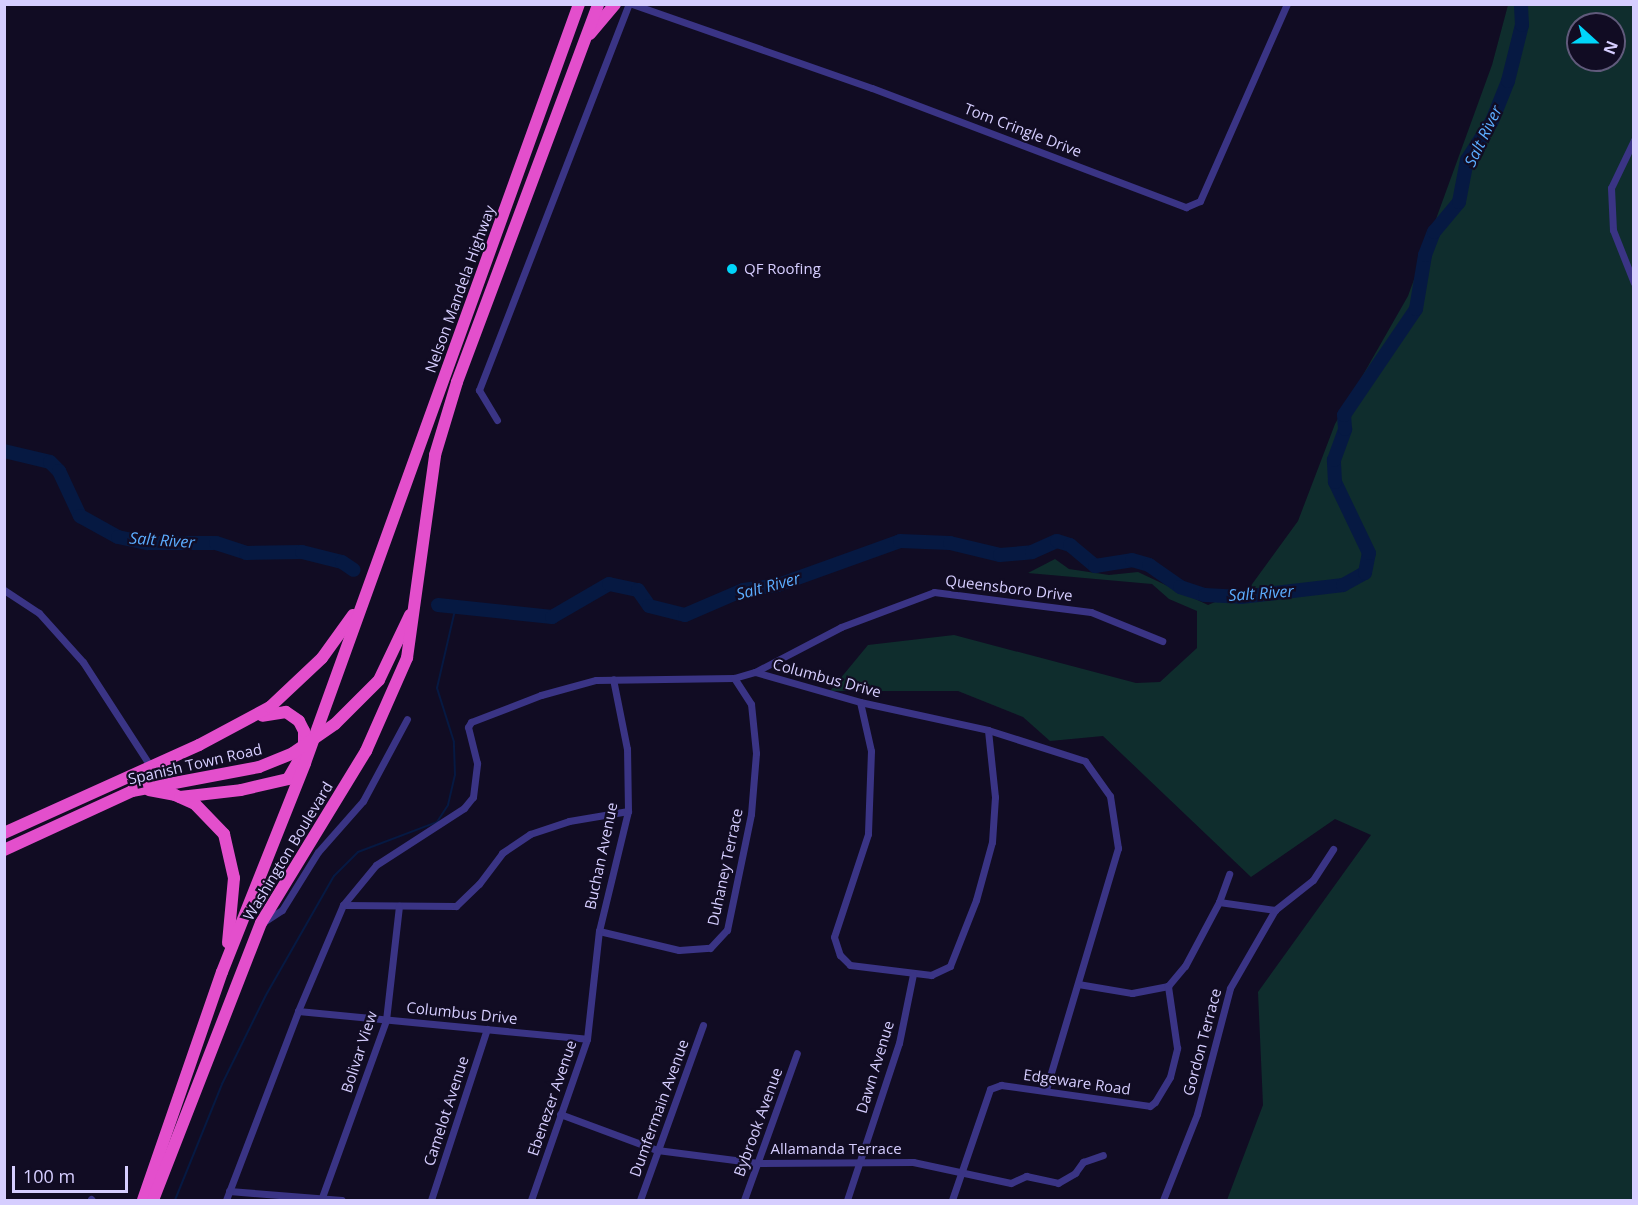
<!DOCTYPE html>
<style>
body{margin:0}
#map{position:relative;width:1638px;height:1205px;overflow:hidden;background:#110c23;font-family:"Open Sans",sans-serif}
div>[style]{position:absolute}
.green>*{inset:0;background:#0f2d2d}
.stream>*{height:2px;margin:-1px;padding:0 1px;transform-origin:1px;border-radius:1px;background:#061942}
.river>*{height:14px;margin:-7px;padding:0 7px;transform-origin:7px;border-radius:7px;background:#061942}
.minor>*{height:7px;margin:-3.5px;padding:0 3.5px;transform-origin:3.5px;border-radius:3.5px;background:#3a3485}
.trunk>*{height:12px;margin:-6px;padding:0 6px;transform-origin:6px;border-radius:6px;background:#e34fcc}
.trunk-bridge>*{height:12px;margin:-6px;padding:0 6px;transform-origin:6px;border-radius:6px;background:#e34fcc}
.dots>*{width:16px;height:16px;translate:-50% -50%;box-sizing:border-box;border:3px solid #110c23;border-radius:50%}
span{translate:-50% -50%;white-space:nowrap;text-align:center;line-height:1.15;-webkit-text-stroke:4.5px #110c23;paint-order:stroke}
.street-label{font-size:15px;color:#d6ceff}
.poi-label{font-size:15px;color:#d6ceff}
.left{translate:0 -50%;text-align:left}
.water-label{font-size:16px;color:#5cadff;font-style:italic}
.frame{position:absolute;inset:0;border:6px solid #d6ceff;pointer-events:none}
.north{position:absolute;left:1566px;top:12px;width:60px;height:60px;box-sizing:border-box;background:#110c23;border:2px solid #605a7b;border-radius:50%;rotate:111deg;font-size:16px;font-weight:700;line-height:24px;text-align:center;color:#d6ceff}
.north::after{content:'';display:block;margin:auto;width:21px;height:27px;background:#00d5f9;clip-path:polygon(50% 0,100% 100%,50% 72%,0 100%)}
.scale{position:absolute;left:12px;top:1166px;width:116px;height:27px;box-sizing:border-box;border:3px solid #d6ceff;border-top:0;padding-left:8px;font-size:18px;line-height:21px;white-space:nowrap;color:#d6ceff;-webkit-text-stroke:4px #110c23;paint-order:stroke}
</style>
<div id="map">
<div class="green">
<div style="clip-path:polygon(evenodd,1508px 5px,1633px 5px,1633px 1200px,1227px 1200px,1263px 1105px,1258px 992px,1371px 835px,1335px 819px,1251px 877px,1103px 736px,1050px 741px,1023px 717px,958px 691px,830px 691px,868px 645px,954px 635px,1136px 683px,1160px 682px,1197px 648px,1197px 611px,1169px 599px,1152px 584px,1028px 573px,1055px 559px,1069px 569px,1109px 575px,1138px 572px,1208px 605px,1250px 587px,1298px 521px,1335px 424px,1408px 296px,1492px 65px,1508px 5px,1578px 24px,1614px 24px,1614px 60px,1578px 60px,1578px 24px)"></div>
</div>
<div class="stream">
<div style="left:175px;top:1200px;width:125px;rotate:-67.9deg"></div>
<div style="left:222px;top:1084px;width:99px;rotate:-63.7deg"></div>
<div style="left:266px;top:995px;width:137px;rotate:-60.3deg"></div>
<div style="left:334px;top:876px;width:34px;rotate:-45deg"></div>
<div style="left:358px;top:852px;width:85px;rotate:-20.8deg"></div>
<div style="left:437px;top:822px;width:20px;rotate:-57deg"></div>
<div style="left:448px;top:805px;width:31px;rotate:-77deg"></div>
<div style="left:455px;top:775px;width:33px;rotate:-92deg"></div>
<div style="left:454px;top:742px;width:57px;rotate:-107.5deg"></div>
<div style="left:437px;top:688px;width:80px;rotate:-77deg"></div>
</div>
<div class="river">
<div style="left:4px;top:451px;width:47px;rotate:13.4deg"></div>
<div style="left:50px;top:462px;width:13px;rotate:45deg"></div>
<div style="left:59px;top:471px;width:50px;rotate:65deg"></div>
<div style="left:80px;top:516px;width:43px;rotate:28.9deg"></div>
<div style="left:118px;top:537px;width:30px;rotate:12deg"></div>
<div style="left:147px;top:543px;width:69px"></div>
<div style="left:216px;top:543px;width:32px;rotate:18deg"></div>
<div style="left:246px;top:553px;width:56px;rotate:-1deg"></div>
<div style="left:302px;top:552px;width:41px;rotate:14deg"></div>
<div style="left:342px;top:562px;width:14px;rotate:34deg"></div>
<div style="left:438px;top:605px;width:115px;rotate:6deg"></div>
<div style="left:552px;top:617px;width:66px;rotate:-30.1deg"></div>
<div style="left:609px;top:584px;width:30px;rotate:12deg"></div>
<div style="left:638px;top:590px;width:19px;rotate:55deg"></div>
<div style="left:649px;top:606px;width:37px;rotate:14deg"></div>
<div style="left:685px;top:615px;width:63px;rotate:-23.3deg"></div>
<div style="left:743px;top:590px;width:35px;rotate:-8deg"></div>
<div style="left:778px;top:585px;width:130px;rotate:-19.8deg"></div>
<div style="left:900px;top:541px;width:50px;rotate:2.3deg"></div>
<div style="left:950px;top:543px;width:51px;rotate:13.5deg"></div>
<div style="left:1000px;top:555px;width:32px;rotate:-5deg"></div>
<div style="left:1032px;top:552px;width:27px;rotate:-24deg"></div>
<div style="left:1057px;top:541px;width:14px;rotate:17deg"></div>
<div style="left:1070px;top:545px;width:33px;rotate:40deg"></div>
<div style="left:1095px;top:566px;width:37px;rotate:-9deg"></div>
<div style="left:1132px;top:560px;width:18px;rotate:16deg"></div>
<div style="left:1149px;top:565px;width:38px;rotate:35deg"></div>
<div style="left:1180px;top:587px;width:26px;rotate:18deg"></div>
<div style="left:1205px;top:595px;width:36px;rotate:3deg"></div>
<div style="left:1241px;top:597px;width:103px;rotate:-6.7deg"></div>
<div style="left:1343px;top:585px;width:25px;rotate:-29deg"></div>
<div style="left:1365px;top:573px;width:20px;rotate:-79deg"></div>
<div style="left:1369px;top:553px;width:79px;rotate:-115.6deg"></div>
<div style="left:1335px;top:482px;width:22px;rotate:-93deg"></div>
<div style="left:1334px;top:460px;width:33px;rotate:-70deg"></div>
<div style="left:1345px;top:429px;width:14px;rotate:-94deg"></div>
<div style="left:1344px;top:415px;width:128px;rotate:-55.8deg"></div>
<div style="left:1416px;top:309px;width:55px;rotate:-80.5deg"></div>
<div style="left:1425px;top:255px;width:25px;rotate:-69deg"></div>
<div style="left:1434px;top:232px;width:39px;rotate:-50deg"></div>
<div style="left:1459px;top:202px;width:43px;rotate:-79.2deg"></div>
<div style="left:1467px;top:160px;width:46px;rotate:-57.3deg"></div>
<div style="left:1492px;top:121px;width:43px;rotate:-68.2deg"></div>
<div style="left:1508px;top:81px;width:58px;rotate:-76deg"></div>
<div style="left:1522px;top:25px;width:21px;rotate:-93deg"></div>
</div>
<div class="minor">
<div style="left:632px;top:4px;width:254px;rotate:19.3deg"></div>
<div style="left:872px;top:88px;width:336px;rotate:20.8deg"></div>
<div style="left:1186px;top:207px;width:15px;rotate:-23deg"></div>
<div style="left:1200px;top:201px;width:215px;rotate:-66.2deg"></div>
<div style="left:1634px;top:140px;width:53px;rotate:115.6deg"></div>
<div style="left:1611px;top:188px;width:42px;rotate:87.3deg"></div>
<div style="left:1613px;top:230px;width:57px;rotate:68.4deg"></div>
<div style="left:497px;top:420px;width:35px;rotate:-121deg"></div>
<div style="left:479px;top:390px;width:414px;rotate:-68.8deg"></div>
<div style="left:4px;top:590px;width:42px;rotate:33.3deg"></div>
<div style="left:39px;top:613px;width:66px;rotate:48.1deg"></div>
<div style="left:83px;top:662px;width:121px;rotate:57.1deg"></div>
<div style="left:755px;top:672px;width:97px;rotate:-27.6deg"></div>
<div style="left:841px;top:627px;width:99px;rotate:-20.6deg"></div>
<div style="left:934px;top:592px;width:158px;rotate:7.3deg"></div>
<div style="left:1091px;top:612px;width:77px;rotate:22.2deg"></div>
<div style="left:860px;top:702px;width:50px;rotate:77.3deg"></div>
<div style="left:871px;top:751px;width:83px;rotate:92.1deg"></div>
<div style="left:868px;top:834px;width:108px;rotate:108.3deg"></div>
<div style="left:834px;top:937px;width:19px;rotate:72deg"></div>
<div style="left:840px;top:955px;width:14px;rotate:45deg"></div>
<div style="left:850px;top:965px;width:82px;rotate:7deg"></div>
<div style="left:931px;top:975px;width:21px;rotate:-25deg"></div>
<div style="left:950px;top:966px;width:71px;rotate:-68.5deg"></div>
<div style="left:976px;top:900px;width:60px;rotate:-74.6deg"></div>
<div style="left:992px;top:842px;width:45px;rotate:-86.2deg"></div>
<div style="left:995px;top:797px;width:67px;rotate:-96deg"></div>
<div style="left:1219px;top:902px;width:57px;rotate:8.1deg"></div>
<div style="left:343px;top:905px;width:113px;rotate:0.5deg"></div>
<div style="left:456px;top:906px;width:32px;rotate:-44deg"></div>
<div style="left:479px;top:884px;width:39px;rotate:-53deg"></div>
<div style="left:502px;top:853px;width:34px;rotate:-34deg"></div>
<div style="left:530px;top:834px;width:41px;rotate:-18.4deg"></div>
<div style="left:569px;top:821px;width:60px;rotate:-9.6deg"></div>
<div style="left:265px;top:921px;width:20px;rotate:-33deg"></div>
<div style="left:282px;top:910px;width:68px;rotate:-58.2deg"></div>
<div style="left:318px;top:852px;width:68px;rotate:-48.6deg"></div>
<div style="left:363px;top:801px;width:93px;rotate:-61.8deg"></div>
<div style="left:599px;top:931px;width:82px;rotate:13.4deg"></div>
<div style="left:679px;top:950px;width:31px;rotate:-4deg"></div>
<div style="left:710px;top:948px;width:25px;rotate:-47deg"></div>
<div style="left:727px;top:930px;width:118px;rotate:-78.3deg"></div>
<div style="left:751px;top:814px;width:61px;rotate:-85.3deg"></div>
<div style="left:756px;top:753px;width:49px;rotate:-95.8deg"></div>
<div style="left:751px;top:704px;width:31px;rotate:-123deg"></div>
<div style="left:1078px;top:984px;width:55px;rotate:9.5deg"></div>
<div style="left:1132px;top:993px;width:37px;rotate:-11deg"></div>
<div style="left:1168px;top:986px;width:26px;rotate:-50deg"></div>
<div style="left:1185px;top:966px;width:72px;rotate:-62deg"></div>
<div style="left:1219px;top:902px;width:30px;rotate:-70deg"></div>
<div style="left:298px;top:1011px;width:290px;rotate:5.5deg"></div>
<div style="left:560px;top:1114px;width:103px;rotate:20.4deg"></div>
<div style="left:657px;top:1150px;width:102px;rotate:7.3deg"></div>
<div style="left:758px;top:1163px;width:155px;rotate:-0.4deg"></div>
<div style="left:913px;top:1162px;width:100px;rotate:12.1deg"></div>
<div style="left:1011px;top:1183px;width:17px;rotate:-25deg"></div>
<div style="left:1026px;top:1176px;width:33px;rotate:12deg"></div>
<div style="left:1058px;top:1183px;width:20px;rotate:-30deg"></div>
<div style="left:1075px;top:1173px;width:14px;rotate:-54deg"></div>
<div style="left:1083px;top:1162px;width:21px;rotate:-19deg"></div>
<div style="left:229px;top:1191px;width:113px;rotate:4.6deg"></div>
<div style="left:91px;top:1199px;width:1px;rotate:45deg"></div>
<div style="left:226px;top:1200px;width:202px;rotate:-69.1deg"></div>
<div style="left:298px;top:1011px;width:115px;rotate:-67deg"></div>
<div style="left:343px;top:905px;width:52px;rotate:-50.5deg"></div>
<div style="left:376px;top:865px;width:105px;rotate:-32.9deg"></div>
<div style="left:464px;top:808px;width:14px;rotate:-51deg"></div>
<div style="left:473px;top:797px;width:34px;rotate:-83deg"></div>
<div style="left:477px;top:763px;width:37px;rotate:-104deg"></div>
<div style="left:468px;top:727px;width:6px;rotate:-59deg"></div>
<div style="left:471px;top:722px;width:75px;rotate:-21.1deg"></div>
<div style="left:541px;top:695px;width:57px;rotate:-15.3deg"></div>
<div style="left:596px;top:680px;width:138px;rotate:-0.8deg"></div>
<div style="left:734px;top:678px;width:22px;rotate:-16deg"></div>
<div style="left:755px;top:672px;width:109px;rotate:15.9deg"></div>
<div style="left:860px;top:702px;width:131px;rotate:12.3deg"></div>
<div style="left:988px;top:730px;width:102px;rotate:17.7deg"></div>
<div style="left:1085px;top:761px;width:43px;rotate:54.5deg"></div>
<div style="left:1110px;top:796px;width:53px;rotate:81.3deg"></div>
<div style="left:1118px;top:848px;width:252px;rotate:106.6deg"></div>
<div style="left:321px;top:1200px;width:191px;rotate:-70.1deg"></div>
<div style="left:386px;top:1020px;width:115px;rotate:-83.5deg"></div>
<div style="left:431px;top:1200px;width:180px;rotate:-71.9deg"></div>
<div style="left:531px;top:1200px;width:170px;rotate:-70.8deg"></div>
<div style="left:587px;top:1039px;width:109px;rotate:-83.7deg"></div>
<div style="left:599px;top:931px;width:123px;rotate:-76.4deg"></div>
<div style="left:628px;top:811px;width:62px;rotate:-90.9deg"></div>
<div style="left:627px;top:749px;width:71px;rotate:-101.3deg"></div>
<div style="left:640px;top:1200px;width:186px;rotate:-70.2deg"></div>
<div style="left:744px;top:1200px;width:156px;rotate:-70.2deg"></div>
<div style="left:847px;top:1200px;width:165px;rotate:-71.7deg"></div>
<div style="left:899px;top:1043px;width:70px;rotate:-78.5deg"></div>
<div style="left:952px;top:1200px;width:117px;rotate:-71.1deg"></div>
<div style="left:990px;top:1089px;width:12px;rotate:-20deg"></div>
<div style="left:1001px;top:1085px;width:150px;rotate:8deg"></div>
<div style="left:1150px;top:1106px;width:6px;rotate:-39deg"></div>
<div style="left:1155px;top:1102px;width:29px;rotate:-59deg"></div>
<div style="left:1170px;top:1077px;width:30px;rotate:-76deg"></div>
<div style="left:1177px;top:1048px;width:63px;rotate:-98.3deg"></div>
<div style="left:1163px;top:1200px;width:92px;rotate:-68.4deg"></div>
<div style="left:1197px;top:1114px;width:130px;rotate:-75.3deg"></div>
<div style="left:1230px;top:988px;width:90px;rotate:-60deg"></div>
<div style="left:1275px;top:910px;width:48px;rotate:-38.3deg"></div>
<div style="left:1313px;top:880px;width:37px;rotate:-57deg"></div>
</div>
<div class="trunk">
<div style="left:590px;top:34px;width:39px;rotate:-50deg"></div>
<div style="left:335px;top:724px;width:62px;rotate:-45deg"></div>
<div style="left:379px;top:680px;width:72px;rotate:-64.5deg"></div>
<div style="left:149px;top:790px;width:26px;rotate:11deg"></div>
<div style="left:175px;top:795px;width:22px;rotate:24deg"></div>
<div style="left:195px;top:804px;width:42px;rotate:46deg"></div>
<div style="left:224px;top:834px;width:45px;rotate:77.2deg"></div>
<div style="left:234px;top:878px;width:65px;rotate:95.3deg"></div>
<div style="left:180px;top:797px;width:61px;rotate:-6.5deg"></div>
<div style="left:241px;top:790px;width:48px;rotate:-13.2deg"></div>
<div style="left:288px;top:779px;width:32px;rotate:-60deg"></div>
<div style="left:304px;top:751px;width:20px;rotate:-90deg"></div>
<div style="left:304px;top:731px;width:11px;rotate:-117deg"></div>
<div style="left:299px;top:721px;width:16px;rotate:-145deg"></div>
<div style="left:286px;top:712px;width:24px;rotate:171deg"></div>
<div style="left:4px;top:833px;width:214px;rotate:-24.3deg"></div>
<div style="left:199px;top:745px;width:81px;rotate:-28.2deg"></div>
<div style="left:270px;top:707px;width:71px;rotate:-43.3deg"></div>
<div style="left:322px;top:658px;width:53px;rotate:-54.2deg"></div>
<div style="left:4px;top:850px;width:141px;rotate:-24.7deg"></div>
<div style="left:132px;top:791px;width:129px;rotate:-10.7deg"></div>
<div style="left:259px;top:767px;width:37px;rotate:-22deg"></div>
<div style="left:143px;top:1200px;width:241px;rotate:-70.9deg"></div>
<div style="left:222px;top:972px;width:225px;rotate:-68.3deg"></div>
<div style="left:305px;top:763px;width:807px;rotate:-70.15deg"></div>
<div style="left:153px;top:1200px;width:297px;rotate:-68.7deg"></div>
<div style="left:261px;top:923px;width:202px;rotate:-58.6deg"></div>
<div style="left:366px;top:751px;width:102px;rotate:-66.2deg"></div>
<div style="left:407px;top:658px;width:205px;rotate:-82.1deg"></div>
<div style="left:435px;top:455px;width:76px;rotate:-73.2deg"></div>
<div style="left:457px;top:382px;width:403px;rotate:-69.5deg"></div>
</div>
<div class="trunk-bridge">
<div style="left:293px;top:753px;width:51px;rotate:-34.6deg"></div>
</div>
<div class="dots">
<div style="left:732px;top:269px;background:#00d5f9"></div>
</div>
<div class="street-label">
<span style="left:1023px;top:130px;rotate:21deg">Tom Cringle Drive</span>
<span style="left:460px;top:289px;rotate:-70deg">Nelson Mandela Highway</span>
<span style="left:1009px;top:588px;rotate:7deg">Queensboro Drive</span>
<span style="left:827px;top:678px;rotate:15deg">Columbus Drive</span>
<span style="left:195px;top:764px;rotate:-13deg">Spanish Town Road</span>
<span style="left:288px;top:851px;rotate:-59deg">Washington Boulevard</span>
<span style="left:601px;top:856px;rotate:-78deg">Buchan Avenue</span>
<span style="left:725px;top:867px;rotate:-78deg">Duhaney Terrace</span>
<span style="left:462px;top:1013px;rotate:6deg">Columbus Drive</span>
<span style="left:1202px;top:1042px;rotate:-75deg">Gordon Terrace</span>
<span style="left:359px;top:1052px;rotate:-72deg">Bolivar View</span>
<span style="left:875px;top:1067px;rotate:-73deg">Dawn Avenue</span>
<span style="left:1077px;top:1082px;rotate:8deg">Edgeware Road</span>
<span style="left:552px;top:1098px;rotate:-71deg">Ebenezer Avenue</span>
<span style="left:659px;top:1108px;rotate:-70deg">Dumfermain Avenue</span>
<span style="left:446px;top:1111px;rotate:-72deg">Camelot Avenue</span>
<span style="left:758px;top:1122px;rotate:-70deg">Bybrook Avenue</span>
<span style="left:836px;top:1149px">Allamanda Terrace</span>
</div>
<div class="poi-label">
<span class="left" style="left:744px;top:269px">QF Roofing</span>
</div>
<div class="water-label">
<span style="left:1483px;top:136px;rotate:-64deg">Salt River</span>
<span style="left:162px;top:540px;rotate:4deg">Salt River</span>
<span style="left:768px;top:586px;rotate:-15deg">Salt River</span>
<span style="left:1261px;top:593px;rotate:-4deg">Salt River</span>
</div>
<div class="frame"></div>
<div class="north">N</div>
<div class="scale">100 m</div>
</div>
